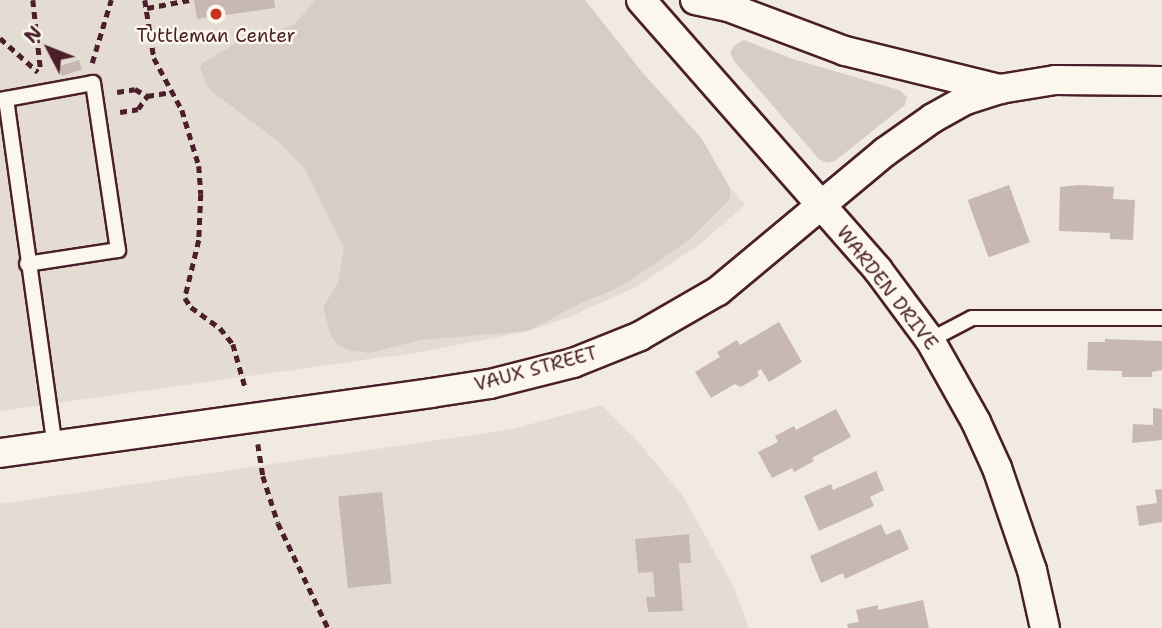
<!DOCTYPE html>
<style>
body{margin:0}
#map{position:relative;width:1162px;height:628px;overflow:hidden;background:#f0eae0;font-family:"Shantell Sans",sans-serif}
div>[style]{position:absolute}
.built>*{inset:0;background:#e4dbd2}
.green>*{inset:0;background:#d8ccc6}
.building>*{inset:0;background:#c8b8b3;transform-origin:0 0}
.path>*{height:4.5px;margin-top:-2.25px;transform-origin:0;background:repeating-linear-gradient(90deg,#4a1f2b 0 7px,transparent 0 12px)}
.roads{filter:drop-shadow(2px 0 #4a1f2b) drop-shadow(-2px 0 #4a1f2b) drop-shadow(0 2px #4a1f2b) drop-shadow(0 -2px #4a1f2b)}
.lane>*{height:14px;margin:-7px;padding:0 7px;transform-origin:7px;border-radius:7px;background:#fbf7ec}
.street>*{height:28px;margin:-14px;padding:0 14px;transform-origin:14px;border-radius:14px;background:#fbf7ec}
.dots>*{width:19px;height:19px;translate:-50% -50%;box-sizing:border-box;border:4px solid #fbf7ec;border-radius:50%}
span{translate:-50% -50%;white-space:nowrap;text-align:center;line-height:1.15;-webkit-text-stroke:5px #fbf7ec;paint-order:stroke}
.poi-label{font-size:19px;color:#4a1f2b}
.street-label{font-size:19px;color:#4a1f2b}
.north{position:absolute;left:14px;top:14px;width:70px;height:70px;-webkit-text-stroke:5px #fbf7ec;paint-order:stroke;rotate:312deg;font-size:19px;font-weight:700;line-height:28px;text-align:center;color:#4a1f2b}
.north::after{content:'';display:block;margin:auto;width:24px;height:32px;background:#4a1f2b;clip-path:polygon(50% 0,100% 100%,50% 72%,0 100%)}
</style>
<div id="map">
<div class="built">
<div style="clip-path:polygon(0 0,566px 0,745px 205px,700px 244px,636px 287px,569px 317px,528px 331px,421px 352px,0 411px)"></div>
<div style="clip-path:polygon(601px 405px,634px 437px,682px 495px,733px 585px,749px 628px,0 628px,0 504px,513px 429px)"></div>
</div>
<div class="green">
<div style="clip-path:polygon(315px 0,585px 0,642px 72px,702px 139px,730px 188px,730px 199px,690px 239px,659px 261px,618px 288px,581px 303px,528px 331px,421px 340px,370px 353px,348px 350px,338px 345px,331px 336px,323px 307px,338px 283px,344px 248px,305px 169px,279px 142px,209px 89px,200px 68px,202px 63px,239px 42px,294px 25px)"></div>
<div style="clip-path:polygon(744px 40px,793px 59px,899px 90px,907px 97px,905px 105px,835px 161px,827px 163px,819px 159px,735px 62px,730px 53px,735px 45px)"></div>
</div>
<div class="building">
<div style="clip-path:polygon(194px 0,274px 0,275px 8px,197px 19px)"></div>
<div style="left:79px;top:60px;width:10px;height:21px;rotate:73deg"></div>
<div style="left:1009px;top:185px;width:61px;height:44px;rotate:70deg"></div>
<div style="clip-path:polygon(1079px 185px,1114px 187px,1113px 199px,1135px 200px,1133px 240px,1110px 239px,1110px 233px,1059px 231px,1060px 187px)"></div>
<div style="clip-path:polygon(779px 322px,802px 362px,769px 382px,761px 369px,757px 372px,759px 376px,741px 387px,735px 384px,711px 398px,695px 372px,720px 357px,717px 352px,737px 340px,740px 345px)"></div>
<div style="clip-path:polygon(1105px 339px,1162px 341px,1162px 370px,1152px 372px,1152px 377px,1122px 377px,1122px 371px,1087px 370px,1088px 342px,1105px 342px)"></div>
<div style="clip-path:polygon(1153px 408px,1162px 409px,1162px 440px,1132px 443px,1133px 424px,1153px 425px)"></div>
<div style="clip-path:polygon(836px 409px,851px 437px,812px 458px,814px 461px,794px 472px,792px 468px,772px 478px,758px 452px,778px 442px,775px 436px,794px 426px,796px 430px)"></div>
<div style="clip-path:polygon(876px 471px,884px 490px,870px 497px,874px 506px,819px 531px,804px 496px,831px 484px,833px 490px)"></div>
<div style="clip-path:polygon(1162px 489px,1162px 522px,1139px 526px,1136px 506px,1157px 503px,1155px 490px)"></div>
<div style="left:382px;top:492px;width:92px;height:44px;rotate:84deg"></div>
<div style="clip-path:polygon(881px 524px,886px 535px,900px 529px,909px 549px,845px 579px,843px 573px,821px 583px,810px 556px)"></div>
<div style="clip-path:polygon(689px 534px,691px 563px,679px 563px,683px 611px,648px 612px,646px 597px,655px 597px,653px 572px,638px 573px,635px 539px)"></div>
<div style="clip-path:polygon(923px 600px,929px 628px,848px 628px,847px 624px,859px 622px,856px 610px,878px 605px,878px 610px)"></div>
</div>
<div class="path">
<div style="left:33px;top:0;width:72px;rotate:83.7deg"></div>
<div style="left:145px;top:0;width:59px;rotate:81.2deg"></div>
<div style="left:154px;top:58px;width:59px;rotate:61.7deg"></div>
<div style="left:182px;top:110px;width:59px;rotate:73.1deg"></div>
<div style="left:199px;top:166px;width:28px;rotate:86deg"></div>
<div style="left:201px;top:194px;width:46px;rotate:92.5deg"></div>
<div style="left:199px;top:240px;width:60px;rotate:103.6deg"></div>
<div style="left:185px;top:298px;width:11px;rotate:56deg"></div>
<div style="left:191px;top:307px;width:36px;rotate:36deg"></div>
<div style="left:220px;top:328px;width:21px;rotate:51deg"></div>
<div style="left:233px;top:344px;width:48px;rotate:74.2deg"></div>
<div style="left:147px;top:8px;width:43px;rotate:-10.8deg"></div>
<div style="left:0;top:38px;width:51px;rotate:41.8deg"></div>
<div style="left:92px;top:63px;width:66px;rotate:-73.2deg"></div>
<div style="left:117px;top:92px;width:18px;rotate:-9deg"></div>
<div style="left:135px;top:89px;width:14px;rotate:30deg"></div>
<div style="left:120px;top:112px;width:18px;rotate:-9deg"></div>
<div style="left:138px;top:109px;width:16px;rotate:-55deg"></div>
<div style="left:147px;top:96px;width:25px;rotate:-9deg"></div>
<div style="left:258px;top:444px;width:32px;rotate:81deg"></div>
<div style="left:263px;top:476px;width:49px;rotate:72.3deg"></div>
<div style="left:278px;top:523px;width:116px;rotate:64.5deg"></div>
</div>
<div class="roads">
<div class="lane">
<div style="left:6px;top:99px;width:88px;rotate:-10.4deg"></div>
<div style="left:93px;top:83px;width:169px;rotate:81.5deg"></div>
<div style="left:118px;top:250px;width:92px;rotate:171.3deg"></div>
<div style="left:0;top:100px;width:6px;rotate:-9deg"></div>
<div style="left:6px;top:99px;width:350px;rotate:82deg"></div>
<div style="left:930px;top:340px;width:47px;rotate:-27.6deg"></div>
<div style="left:972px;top:318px;width:190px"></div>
</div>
<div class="street">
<div style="left:641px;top:0;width:359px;rotate:48.7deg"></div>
<div style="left:878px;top:270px;width:87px;rotate:53.4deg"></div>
<div style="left:930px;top:340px;width:94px;rotate:60.7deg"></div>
<div style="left:976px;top:422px;width:51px;rotate:65.5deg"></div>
<div style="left:997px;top:468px;width:108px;rotate:71.1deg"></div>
<div style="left:1032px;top:570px;width:59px;rotate:77.4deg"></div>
<div style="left:695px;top:0;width:34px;rotate:12deg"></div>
<div style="left:728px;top:7px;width:125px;rotate:20.6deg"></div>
<div style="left:845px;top:51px;width:160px;rotate:13.8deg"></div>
<div style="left:0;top:453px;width:435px;rotate:-7.9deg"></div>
<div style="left:431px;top:393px;width:60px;rotate:-8.7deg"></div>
<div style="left:490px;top:384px;width:86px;rotate:-14.2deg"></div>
<div style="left:573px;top:363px;width:72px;rotate:-21.9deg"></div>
<div style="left:640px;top:336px;width:90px;rotate:-30deg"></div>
<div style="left:718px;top:291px;width:217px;rotate:-39.8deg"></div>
<div style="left:885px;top:152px;width:59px;rotate:-35.3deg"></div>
<div style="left:933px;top:118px;width:38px;rotate:-29deg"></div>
<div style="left:966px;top:100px;width:36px;rotate:-18deg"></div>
<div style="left:1000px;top:89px;width:56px;rotate:-9.3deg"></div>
<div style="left:1055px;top:80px;width:107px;rotate:0.5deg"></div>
</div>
</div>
<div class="dots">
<div style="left:216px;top:14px;background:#c8321e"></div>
</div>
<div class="poi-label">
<span style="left:216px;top:36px">Tuttleman Center</span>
</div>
<div class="street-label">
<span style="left:887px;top:288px;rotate:52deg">WARDEN DRIVE</span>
<span style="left:536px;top:369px;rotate:-15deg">VAUX STREET</span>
</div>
<div class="north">N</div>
</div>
